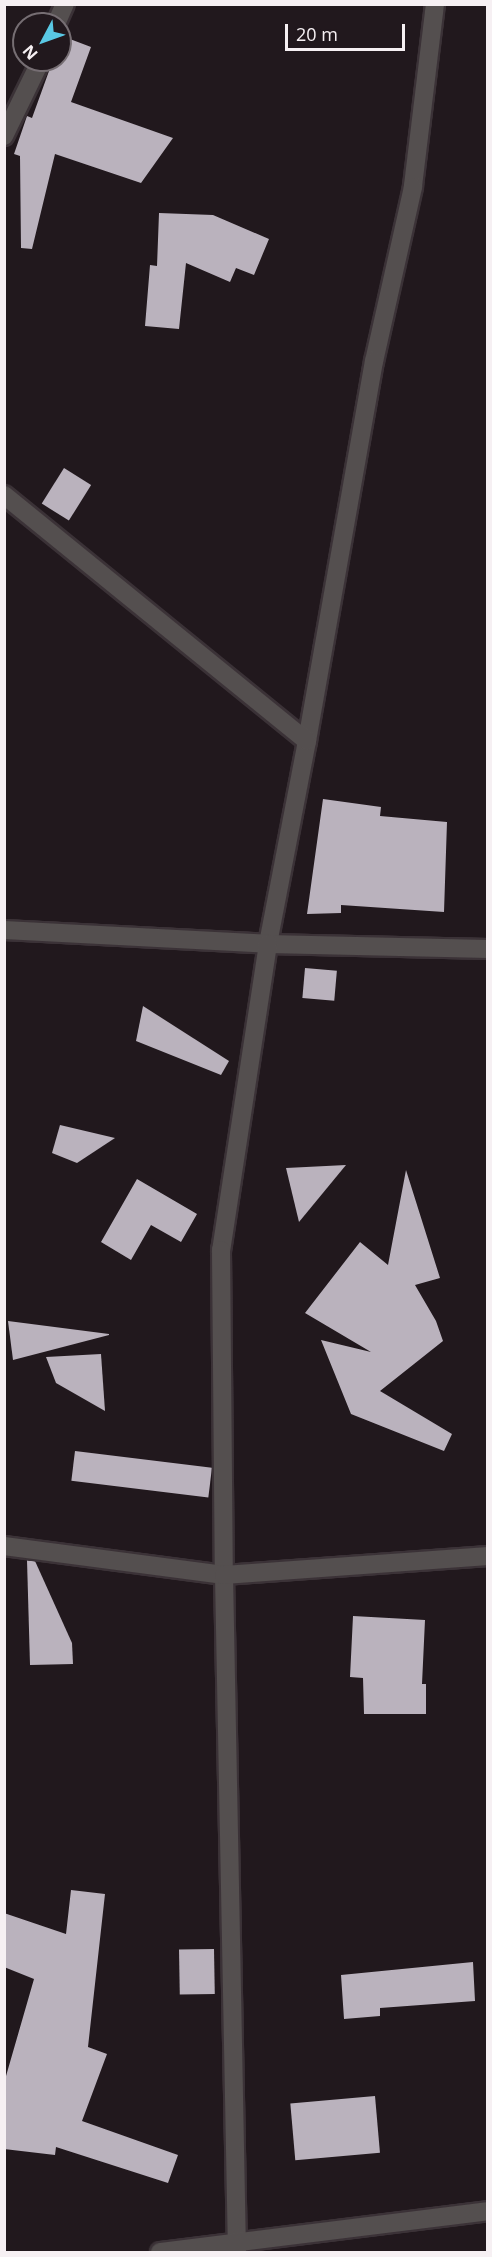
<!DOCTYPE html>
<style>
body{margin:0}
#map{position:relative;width:492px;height:2257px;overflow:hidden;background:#21181d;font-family:"Open Sans",sans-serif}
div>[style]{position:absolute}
.building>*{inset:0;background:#bab2bd;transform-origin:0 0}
.roads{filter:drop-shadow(2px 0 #3b3237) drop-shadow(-2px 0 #3b3237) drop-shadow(0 2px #3b3237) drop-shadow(0 -2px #3b3237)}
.street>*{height:18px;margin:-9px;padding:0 9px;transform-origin:9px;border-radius:9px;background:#544f4f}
span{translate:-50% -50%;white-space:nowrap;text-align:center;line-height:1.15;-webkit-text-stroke:6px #21181d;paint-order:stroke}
.frame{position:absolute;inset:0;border:6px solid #f6f0f3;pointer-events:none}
.north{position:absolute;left:12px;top:12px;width:60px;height:60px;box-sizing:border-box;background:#21181d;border:2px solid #766e73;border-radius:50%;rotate:229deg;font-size:16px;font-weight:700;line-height:24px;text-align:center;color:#f6f0f3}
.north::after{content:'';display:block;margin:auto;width:21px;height:27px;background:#59c8e4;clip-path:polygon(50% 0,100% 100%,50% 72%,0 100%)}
.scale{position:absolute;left:285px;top:24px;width:120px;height:27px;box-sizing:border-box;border:3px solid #f6f0f3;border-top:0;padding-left:8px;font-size:18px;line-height:21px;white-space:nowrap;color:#f6f0f3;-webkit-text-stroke:4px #21181d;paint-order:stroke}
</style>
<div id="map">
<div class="building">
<div style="clip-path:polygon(62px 36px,91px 47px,71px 102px,173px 138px,141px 183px,55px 154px,32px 249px,21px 248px,20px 156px,14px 154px,27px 116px,32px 118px,53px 60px,60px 60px)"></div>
<div style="clip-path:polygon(159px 213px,213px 215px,269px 239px,254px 275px,236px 268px,230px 282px,186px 263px,179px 329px,145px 326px,150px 265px,157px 266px)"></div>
<div style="left:64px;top:468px;width:32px;height:42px;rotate:32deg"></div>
<div style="clip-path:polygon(323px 799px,381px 807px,380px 816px,447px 822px,444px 912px,341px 905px,341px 913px,307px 914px)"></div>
<div style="left:305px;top:968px;width:32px;height:30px;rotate:5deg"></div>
<div style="clip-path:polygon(143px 1006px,229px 1061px,221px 1075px,136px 1041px)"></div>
<div style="clip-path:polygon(60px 1125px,115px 1138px,77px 1163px,52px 1153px)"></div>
<div style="clip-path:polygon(346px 1165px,299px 1222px,286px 1168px)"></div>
<div style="clip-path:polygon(406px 1170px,440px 1278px,415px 1285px,436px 1321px,443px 1341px,380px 1391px,452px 1434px,444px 1451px,351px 1414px,321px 1340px,371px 1352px,305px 1313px,360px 1242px,388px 1265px)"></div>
<div style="clip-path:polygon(137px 1179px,197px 1214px,181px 1242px,151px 1225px,131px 1260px,101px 1242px)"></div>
<div style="clip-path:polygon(8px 1321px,109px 1334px,109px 1335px,13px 1360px)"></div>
<div style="clip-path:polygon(101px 1354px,105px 1411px,56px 1383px,46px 1357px)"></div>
<div style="left:75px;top:1451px;width:138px;height:30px;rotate:7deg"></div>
<div style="clip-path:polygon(27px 1560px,35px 1561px,72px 1643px,73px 1664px,30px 1665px)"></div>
<div style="clip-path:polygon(353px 1616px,425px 1620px,422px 1684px,426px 1684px,426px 1714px,364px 1714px,363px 1678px,350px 1677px)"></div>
<div style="clip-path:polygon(71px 1890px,105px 1894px,88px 2047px,107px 2054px,82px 2121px,178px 2155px,168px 2183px,56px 2147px,55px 2155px,4px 2149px,4px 2083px,34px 1979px,4px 1967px,4px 1913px,66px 1934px)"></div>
<div style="left:214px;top:1949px;width:45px;height:35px;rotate:89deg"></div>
<div style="clip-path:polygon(473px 1962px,475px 2001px,380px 2008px,380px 2016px,344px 2019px,341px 1975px)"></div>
<div style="left:375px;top:2096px;width:57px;height:85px;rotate:85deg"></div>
</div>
<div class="roads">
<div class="street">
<div style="left:435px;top:4px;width:184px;rotate:96.9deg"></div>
<div style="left:413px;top:187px;width:178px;rotate:102.6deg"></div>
<div style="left:374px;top:361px;width:386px;rotate:100deg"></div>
<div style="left:307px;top:741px;width:207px;rotate:100.9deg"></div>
<div style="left:268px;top:944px;width:220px;rotate:1.3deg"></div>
<div style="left:56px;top:24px;width:22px;rotate:-66deg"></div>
<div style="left:4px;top:136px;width:85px;rotate:-64deg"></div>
<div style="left:4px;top:495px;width:390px;rotate:39.1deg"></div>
<div style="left:4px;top:930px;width:264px;rotate:3deg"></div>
<div style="left:268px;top:944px;width:310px;rotate:98.7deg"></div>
<div style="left:221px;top:1250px;width:325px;rotate:89.5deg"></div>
<div style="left:224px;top:1575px;width:677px;rotate:88.9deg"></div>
<div style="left:4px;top:1546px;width:222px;rotate:7.5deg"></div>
<div style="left:224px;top:1575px;width:265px;rotate:-4.1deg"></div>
<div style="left:160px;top:2252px;width:331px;rotate:-7.1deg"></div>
</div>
</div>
<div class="frame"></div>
<div class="north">N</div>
<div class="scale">20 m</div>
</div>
